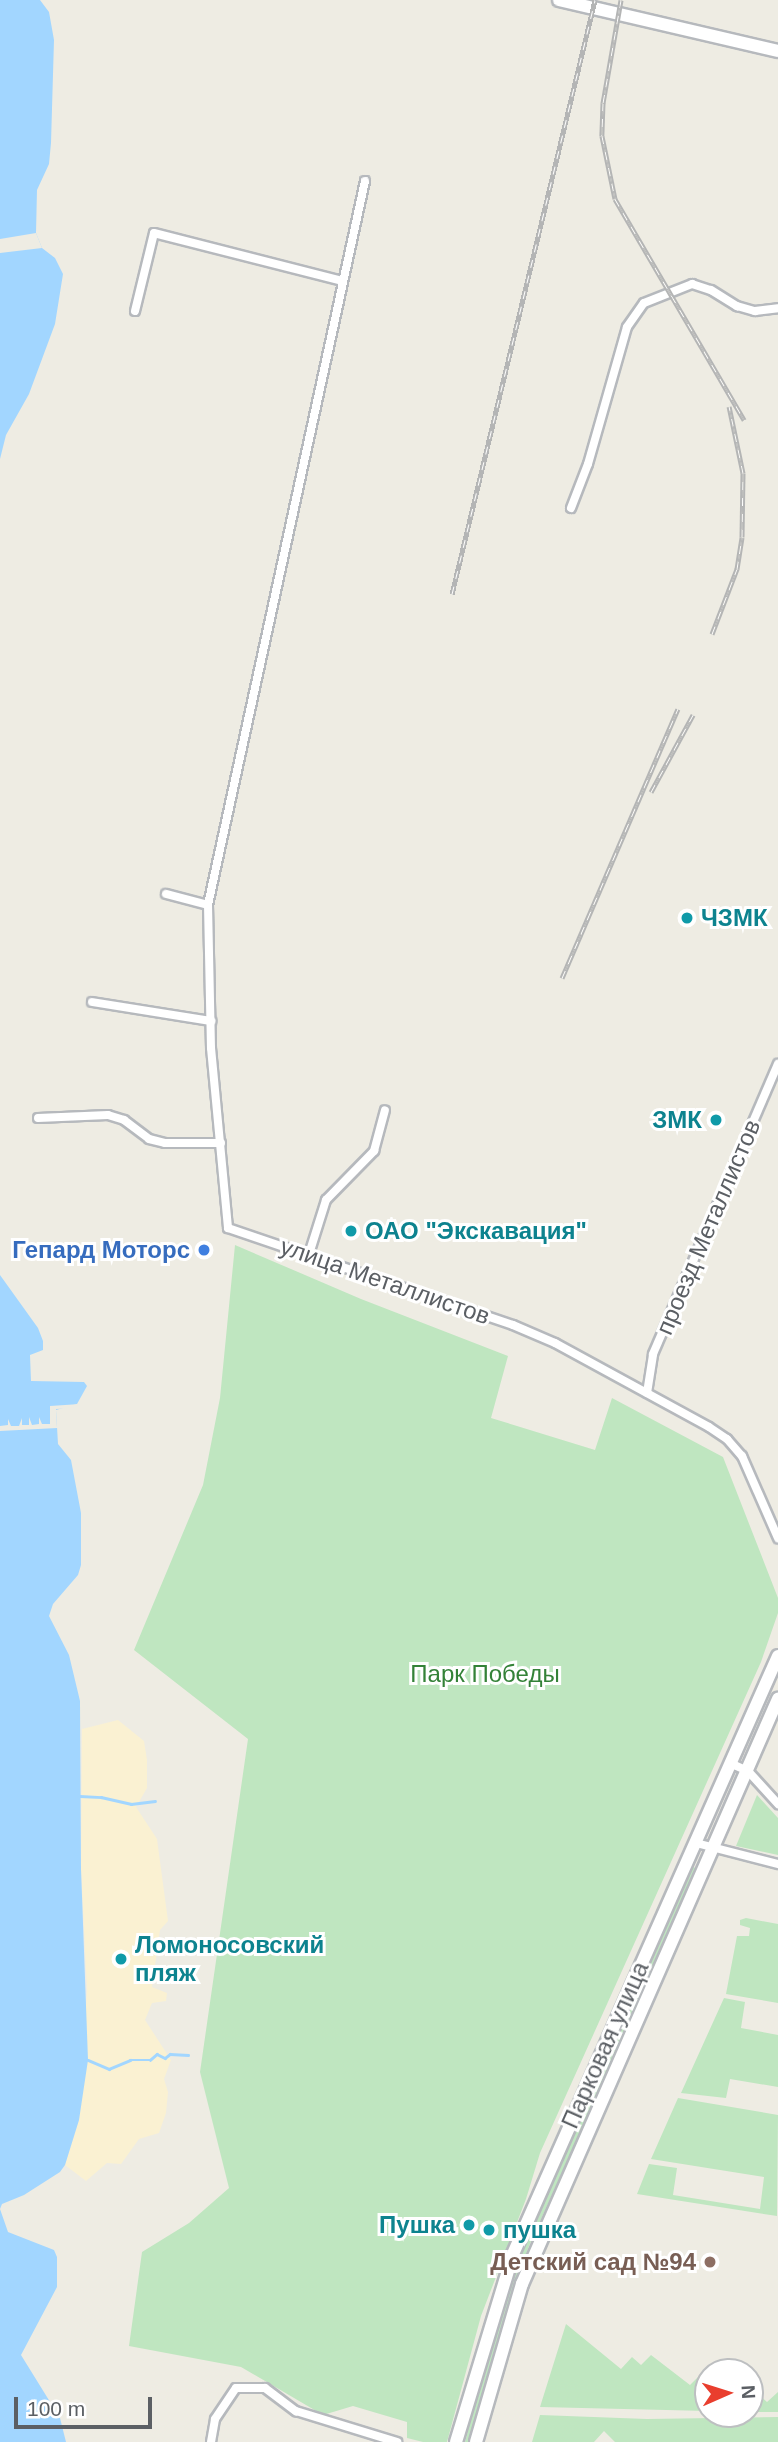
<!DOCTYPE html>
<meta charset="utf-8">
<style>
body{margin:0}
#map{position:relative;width:778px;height:2442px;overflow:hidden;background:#eeece3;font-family:Helvetica,sans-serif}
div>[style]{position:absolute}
.green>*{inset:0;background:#bfe6c0}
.sand>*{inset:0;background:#faf1d2}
.water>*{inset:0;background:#a2d6ff}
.pier>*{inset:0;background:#eeece3}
.stream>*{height:2.5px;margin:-1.25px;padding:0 1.25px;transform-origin:1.25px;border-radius:1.25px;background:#a2d6ff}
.roads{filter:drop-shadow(2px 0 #b6b9bd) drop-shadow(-2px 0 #b6b9bd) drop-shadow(0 2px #b6b9bd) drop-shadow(0 -2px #b6b9bd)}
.street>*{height:8px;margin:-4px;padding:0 4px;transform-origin:4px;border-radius:4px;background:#fff}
.secondary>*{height:12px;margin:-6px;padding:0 6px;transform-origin:6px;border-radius:6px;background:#fff}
.rail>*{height:5px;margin-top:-2.5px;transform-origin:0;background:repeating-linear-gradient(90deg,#fff 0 8px,#b4b5b5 0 16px);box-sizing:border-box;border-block:2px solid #b4b5b5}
.dots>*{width:19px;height:19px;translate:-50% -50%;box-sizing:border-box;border:4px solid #fff;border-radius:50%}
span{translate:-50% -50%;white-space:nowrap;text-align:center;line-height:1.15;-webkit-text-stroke:6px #fff;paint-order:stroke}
.culture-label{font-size:24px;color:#0d838f;font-weight:700}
.left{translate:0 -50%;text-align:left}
.right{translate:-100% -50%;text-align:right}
.street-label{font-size:24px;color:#5b5f64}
.shop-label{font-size:24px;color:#366cbe;font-weight:700}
.park-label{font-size:24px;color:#348238}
.education-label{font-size:24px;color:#785e54;font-weight:700}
.north{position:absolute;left:694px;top:2358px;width:70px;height:70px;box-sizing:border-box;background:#fff;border:2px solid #bdbfc1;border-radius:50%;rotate:87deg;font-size:19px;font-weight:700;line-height:28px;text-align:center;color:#5b5f64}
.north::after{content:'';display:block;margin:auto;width:24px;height:32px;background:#e93e2e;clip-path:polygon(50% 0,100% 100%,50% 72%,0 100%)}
.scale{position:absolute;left:14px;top:2397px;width:138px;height:32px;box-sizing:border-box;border:4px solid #5b5f64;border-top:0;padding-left:9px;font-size:21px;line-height:24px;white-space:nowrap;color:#5b5f64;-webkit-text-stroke:5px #fff;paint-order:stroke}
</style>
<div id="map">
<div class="green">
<div style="clip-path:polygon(235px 1245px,361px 1299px,508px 1356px,491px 1418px,595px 1450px,612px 1398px,723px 1457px,778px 1598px,778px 1613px,761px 1662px,540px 2153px,526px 2199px,481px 2316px,447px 2442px,423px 2442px,407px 2438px,407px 2422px,353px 2406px,323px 2415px,241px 2367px,129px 2346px,142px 2252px,189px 2223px,229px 2188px,200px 2072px,248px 1739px,134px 1650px,203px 1485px,220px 1398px)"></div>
<div style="clip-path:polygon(757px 1795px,778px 1818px,778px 1855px,736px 1846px)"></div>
<div style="clip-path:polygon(693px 1867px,698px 1869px,529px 2246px,513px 2287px,470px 2442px,465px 2442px,499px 2316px,524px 2244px)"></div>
<div style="clip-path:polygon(746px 1918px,778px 1924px,778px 2003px,726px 1994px,737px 1936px,749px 1936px,750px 1928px,740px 1925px,740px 1920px)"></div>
<div style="clip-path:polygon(724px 1998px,745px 2002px,741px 2028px,778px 2035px,778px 2087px,730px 2079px,726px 2098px,681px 2093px)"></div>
<div style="clip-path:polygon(678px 2098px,778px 2115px,777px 2216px,637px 2194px,649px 2164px,677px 2168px,673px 2195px,760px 2209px,764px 2177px,651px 2159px)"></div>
<div style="clip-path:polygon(566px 2324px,621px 2369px,632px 2357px,641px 2365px,651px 2355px,690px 2385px,702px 2373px,708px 2377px,708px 2411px,540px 2407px)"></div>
<div style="clip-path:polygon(750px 2387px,767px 2402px,778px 2392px,778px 2412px,750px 2412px)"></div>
<div style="clip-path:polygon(540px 2415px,647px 2419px,778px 2417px,778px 2442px,615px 2442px,604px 2431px,594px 2442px,532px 2442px)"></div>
</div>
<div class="sand">
<div style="clip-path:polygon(118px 1720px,144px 1741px,147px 1760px,147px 1788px,136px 1807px,157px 1839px,168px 1921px,160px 1930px,152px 1987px,167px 1993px,166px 2001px,152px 2003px,145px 2020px,171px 2060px,164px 2079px,168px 2092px,166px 2113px,159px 2133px,139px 2139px,121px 2164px,107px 2163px,86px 2181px,65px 2165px,79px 2120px,87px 1990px,81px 1869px,82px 1729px)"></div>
</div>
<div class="water">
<div style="clip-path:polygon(0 0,40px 0,49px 12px,54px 40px,51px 143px,49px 164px,37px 190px,36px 233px,42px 248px,55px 258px,63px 274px,55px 324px,29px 394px,6px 435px,0 459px)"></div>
<div style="clip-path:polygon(0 1275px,38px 1328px,43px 1341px,43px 1350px,30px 1355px,31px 1381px,84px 1382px,87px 1386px,77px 1404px,56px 1410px,58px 1444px,71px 1460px,81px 1513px,81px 1565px,78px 1575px,53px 1604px,49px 1616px,69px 1655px,80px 1701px,81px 1869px,88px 2060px,79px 2120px,65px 2165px,60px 2172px,24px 2195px,2px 2204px,0 2209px,8px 2232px,54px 2250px,57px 2257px,57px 2287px,21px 2355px,60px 2418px,66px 2442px,0 2442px)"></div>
</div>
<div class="pier">
<div style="clip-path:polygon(36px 233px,42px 248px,0 253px,0 239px)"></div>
<div style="clip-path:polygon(80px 1404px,75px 1408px,56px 1409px,57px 1428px,0 1431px,0 1426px,8px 1425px,8px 1419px,11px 1426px,19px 1426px,22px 1418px,22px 1425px,29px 1425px,29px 1417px,32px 1425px,39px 1424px,39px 1417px,42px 1424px,50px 1424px,50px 1406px)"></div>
</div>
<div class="stream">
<div style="left:80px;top:1796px;width:21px;rotate:3deg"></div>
<div style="left:101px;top:1797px;width:31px;rotate:13deg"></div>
<div style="left:131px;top:1804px;width:24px;rotate:-7deg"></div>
<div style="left:88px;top:2060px;width:23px;rotate:23deg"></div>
<div style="left:109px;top:2069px;width:23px;rotate:-23deg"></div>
<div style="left:130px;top:2060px;width:20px"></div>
<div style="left:150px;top:2060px;width:9px;rotate:-41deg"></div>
<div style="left:157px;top:2054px;width:9px;rotate:27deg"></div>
<div style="left:165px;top:2058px;width:6px;rotate:-39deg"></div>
<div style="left:170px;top:2054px;width:18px;rotate:3deg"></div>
</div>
<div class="roads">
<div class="street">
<div style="left:365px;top:181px;width:741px;rotate:102.24deg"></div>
<div style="left:208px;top:905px;width:143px;rotate:88.8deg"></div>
<div style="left:211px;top:1048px;width:181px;rotate:84.6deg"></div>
<div style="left:228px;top:1228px;width:301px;rotate:18.8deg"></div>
<div style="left:513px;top:1325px;width:46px;rotate:23.2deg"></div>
<div style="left:555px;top:1343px;width:175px;rotate:28.6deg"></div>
<div style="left:709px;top:1427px;width:22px;rotate:34deg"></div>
<div style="left:727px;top:1439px;width:23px;rotate:49deg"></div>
<div style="left:742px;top:1456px;width:90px;rotate:66.3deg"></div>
<div style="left:135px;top:311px;width:80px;rotate:-76.3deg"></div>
<div style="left:154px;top:233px;width:195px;rotate:14.3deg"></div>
<div style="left:571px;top:508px;width:47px;rotate:-68.9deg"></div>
<div style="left:588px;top:464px;width:142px;rotate:-74.1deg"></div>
<div style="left:627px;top:327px;width:29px;rotate:-55deg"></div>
<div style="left:644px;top:303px;width:52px;rotate:-21.6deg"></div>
<div style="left:692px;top:284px;width:20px;rotate:18deg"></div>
<div style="left:711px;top:290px;width:31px;rotate:32deg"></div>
<div style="left:737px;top:306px;width:19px;rotate:16deg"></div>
<div style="left:755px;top:311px;width:23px;rotate:-7deg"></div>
<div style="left:166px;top:894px;width:43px;rotate:14.7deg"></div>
<div style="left:92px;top:1002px;width:121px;rotate:9.1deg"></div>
<div style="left:38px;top:1118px;width:70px;rotate:-2.5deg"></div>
<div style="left:108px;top:1115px;width:17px;rotate:17deg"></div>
<div style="left:124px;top:1120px;width:31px;rotate:37deg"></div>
<div style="left:149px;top:1139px;width:16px;rotate:14deg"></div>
<div style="left:165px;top:1143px;width:56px"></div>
<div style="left:309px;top:1254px;width:57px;rotate:-72.5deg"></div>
<div style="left:326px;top:1200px;width:69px;rotate:-45.6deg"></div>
<div style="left:374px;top:1151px;width:42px;rotate:-75deg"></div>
<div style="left:647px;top:1393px;width:39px;rotate:-81deg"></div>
<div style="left:653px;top:1354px;width:316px;rotate:-66.7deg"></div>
<div style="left:732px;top:1764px;width:17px;rotate:24deg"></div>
<div style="left:748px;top:1771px;width:45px;rotate:47.7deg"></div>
<div style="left:696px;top:1843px;width:85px;rotate:14.4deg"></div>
<div style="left:211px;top:2442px;width:23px;rotate:-80deg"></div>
<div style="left:215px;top:2419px;width:37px;rotate:-56deg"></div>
<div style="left:236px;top:2388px;width:29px"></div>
<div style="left:265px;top:2388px;width:39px;rotate:37deg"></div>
<div style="left:296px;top:2411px;width:106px;rotate:17.1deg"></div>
</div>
<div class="secondary">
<div style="left:559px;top:0;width:225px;rotate:13.1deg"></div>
<div style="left:456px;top:2442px;width:196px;rotate:-73.1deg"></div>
<div style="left:513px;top:2254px;width:654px;rotate:-66.1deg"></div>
<div style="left:476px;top:2442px;width:165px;rotate:-73.8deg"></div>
<div style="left:522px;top:2284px;width:639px;rotate:-66.37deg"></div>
</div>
</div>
<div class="rail">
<div style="left:621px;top:0;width:105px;rotate:99.9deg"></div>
<div style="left:603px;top:103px;width:33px;rotate:92deg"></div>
<div style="left:602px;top:136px;width:64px;rotate:78.3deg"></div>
<div style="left:615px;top:199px;width:256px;rotate:59.7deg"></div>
<div style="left:452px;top:594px;width:611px;rotate:-76.46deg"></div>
<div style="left:712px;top:634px;width:70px;rotate:-69deg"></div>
<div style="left:737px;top:569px;width:32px;rotate:-81deg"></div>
<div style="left:742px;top:537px;width:64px;rotate:-89.1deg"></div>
<div style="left:743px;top:473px;width:68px;rotate:-101.8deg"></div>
<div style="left:651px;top:792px;width:88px;rotate:-61.4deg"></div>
<div style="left:562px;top:978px;width:293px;rotate:-66.7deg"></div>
</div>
<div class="dots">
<div style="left:687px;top:918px;background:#0f9aa8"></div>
<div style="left:716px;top:1120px;background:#0f9aa8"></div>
<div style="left:351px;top:1231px;background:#0f9aa8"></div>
<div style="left:204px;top:1250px;background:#3f7fe0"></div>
<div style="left:121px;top:1959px;background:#0f9aa8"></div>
<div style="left:469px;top:2225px;background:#0f9aa8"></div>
<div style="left:489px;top:2230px;background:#0f9aa8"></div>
<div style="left:710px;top:2262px;background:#8d6e63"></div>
</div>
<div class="culture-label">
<span class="left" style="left:701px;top:918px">ЧЗМК</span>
<span class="right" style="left:702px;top:1120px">ЗМК</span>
<span class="left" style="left:365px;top:1231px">ОАО "Экскавация"</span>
<span class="left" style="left:135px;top:1959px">Ломоносовский<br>пляж</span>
<span class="right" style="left:455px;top:2225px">Пушка</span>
<span class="left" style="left:503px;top:2230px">пушка</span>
</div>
<div class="street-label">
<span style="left:708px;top:1227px;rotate:-67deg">проезд Металлистов</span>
<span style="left:385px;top:1281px;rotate:19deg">улица Металлистов</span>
<span style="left:605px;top:2045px;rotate:-66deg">Парковая улица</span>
</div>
<div class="shop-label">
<span class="right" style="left:190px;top:1250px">Гепард Моторс</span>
</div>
<div class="park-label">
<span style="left:485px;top:1674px">Парк Победы</span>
</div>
<div class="education-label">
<span class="right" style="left:696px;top:2262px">Детский сад №94</span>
</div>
<div class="north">N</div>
<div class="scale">100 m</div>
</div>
